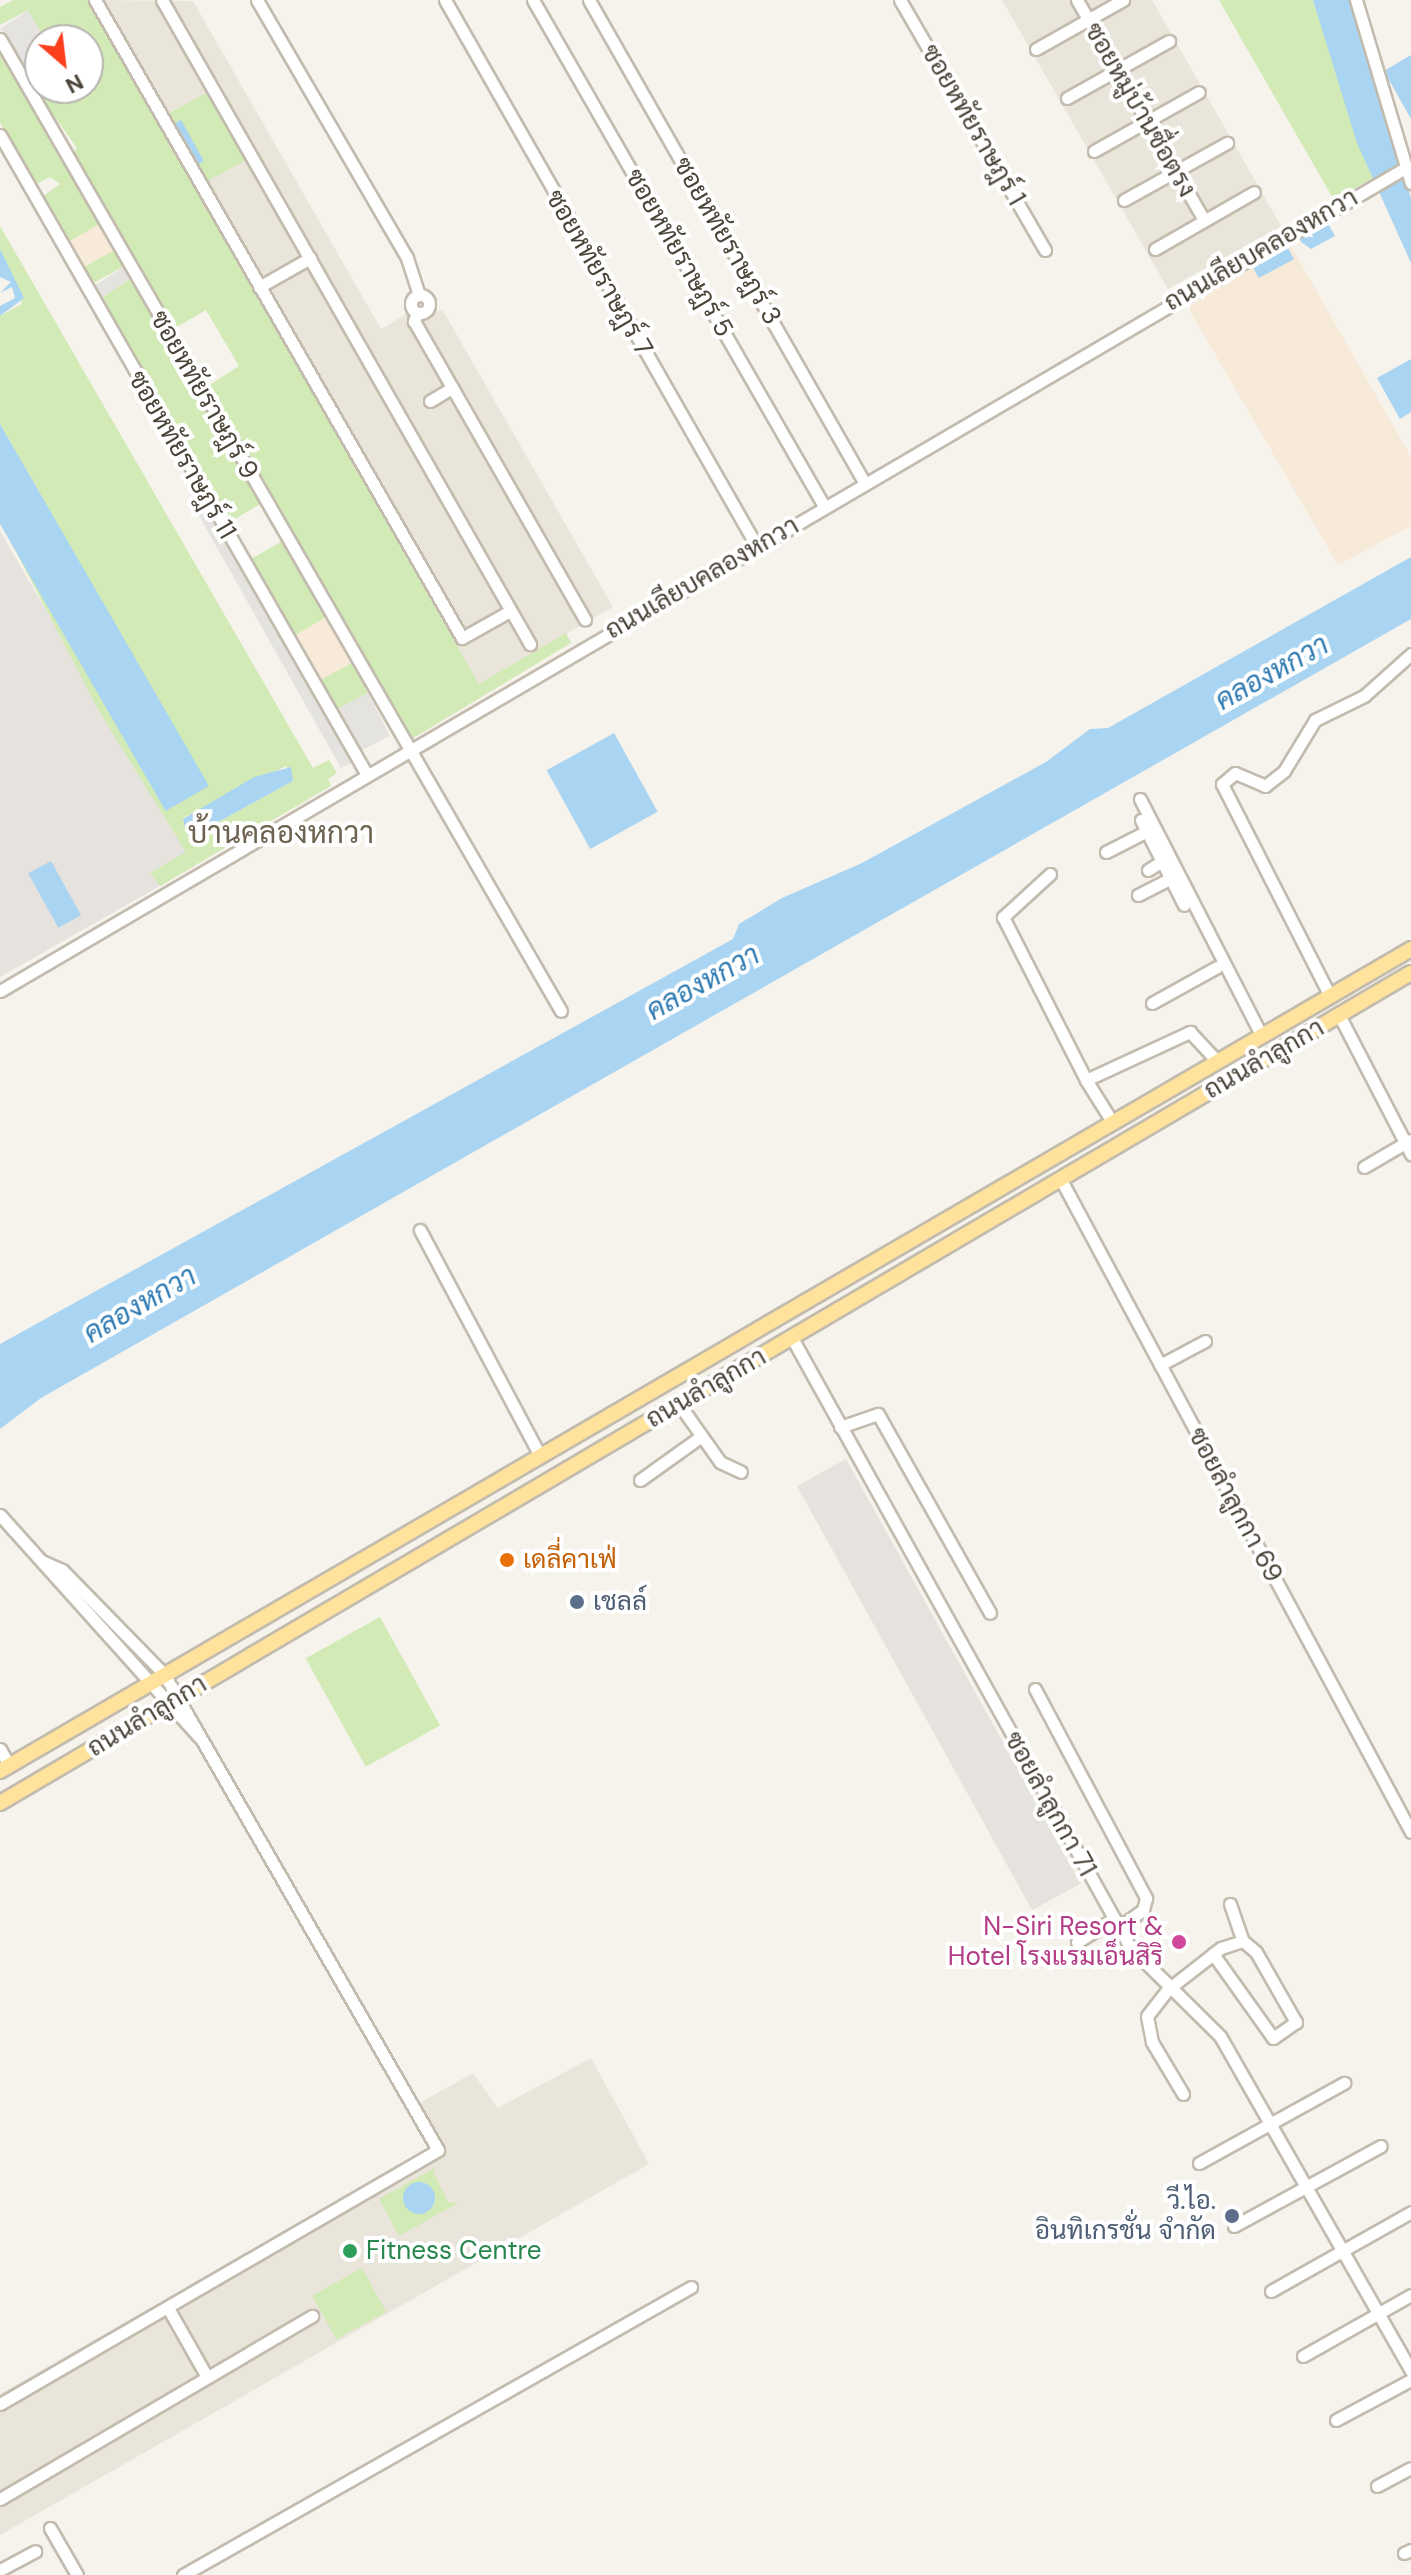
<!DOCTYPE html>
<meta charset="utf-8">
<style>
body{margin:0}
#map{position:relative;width:1411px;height:2575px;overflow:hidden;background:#f6f3ec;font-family:"DM Sans",Sarabun,sans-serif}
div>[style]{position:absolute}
.residential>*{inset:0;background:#eae5da}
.commercial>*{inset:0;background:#f7ead8;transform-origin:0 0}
.industrial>*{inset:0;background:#e6e2dd;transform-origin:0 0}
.green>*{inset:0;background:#d2eab5;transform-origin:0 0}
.parking>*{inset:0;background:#e5e3e0;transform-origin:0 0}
.water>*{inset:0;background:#a9d4f2;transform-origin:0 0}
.round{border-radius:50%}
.roads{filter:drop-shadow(2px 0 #c2bbae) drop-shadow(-2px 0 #c2bbae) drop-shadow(0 2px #c2bbae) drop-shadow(0 -2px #c2bbae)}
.minor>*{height:11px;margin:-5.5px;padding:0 5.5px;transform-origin:5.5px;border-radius:5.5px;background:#fff}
.minor>.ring{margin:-5.5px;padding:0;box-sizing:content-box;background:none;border:11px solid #fff;border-radius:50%}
.major>*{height:14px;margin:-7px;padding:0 7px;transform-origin:7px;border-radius:7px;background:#ffe39c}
.dots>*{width:22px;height:22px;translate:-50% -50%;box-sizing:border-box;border:4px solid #fff;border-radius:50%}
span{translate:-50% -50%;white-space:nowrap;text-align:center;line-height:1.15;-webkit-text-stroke:8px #fff;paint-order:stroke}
.street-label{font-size:26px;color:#4b4439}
.food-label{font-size:26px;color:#c56008}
.left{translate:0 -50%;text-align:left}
.service-label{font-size:26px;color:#4e5e75}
.right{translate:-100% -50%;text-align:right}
.hotel-label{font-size:26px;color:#b23c85}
.leisure-label{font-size:26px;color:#27864d}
.water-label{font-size:28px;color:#2e7ab2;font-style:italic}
.quarter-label{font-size:30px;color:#6e6250}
.north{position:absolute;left:24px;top:24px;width:80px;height:80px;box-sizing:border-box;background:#fff;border:2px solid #b7b4b0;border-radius:50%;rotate:152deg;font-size:22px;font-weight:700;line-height:32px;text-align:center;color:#4b4439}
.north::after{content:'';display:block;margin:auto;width:28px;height:36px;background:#fc3f1d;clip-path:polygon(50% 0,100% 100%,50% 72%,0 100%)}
</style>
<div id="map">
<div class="residential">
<div style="clip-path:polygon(88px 0,193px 1px,381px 329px,406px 314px,412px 325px,442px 309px,613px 607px,479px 684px)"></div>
<div style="clip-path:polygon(1002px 0,1152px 0,1281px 226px,1168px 289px)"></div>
<div style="clip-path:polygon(591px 2058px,649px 2164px,0 2535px,0 2394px,430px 2147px,407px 2110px,473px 2073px,498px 2108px)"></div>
</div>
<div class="commercial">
<div style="left:98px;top:225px;width:30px;height:34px;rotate:60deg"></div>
<div style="clip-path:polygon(1287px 239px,1411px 457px,1411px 526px,1338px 565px,1184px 301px)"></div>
<div style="left:326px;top:617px;width:53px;height:37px;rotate:61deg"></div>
</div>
<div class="industrial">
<div style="clip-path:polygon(0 531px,195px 866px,0 977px)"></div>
<div style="left:846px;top:1459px;width:485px;height:56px;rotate:61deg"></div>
</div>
<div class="green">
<div style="clip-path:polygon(13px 0,87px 0,479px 684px,566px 633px,571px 643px,410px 740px,205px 388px,239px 366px,206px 310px,173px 329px,72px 153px,77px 148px,29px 81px,40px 75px,40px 88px,88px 88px,88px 40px,45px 40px,28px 10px,0 25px,0 7px)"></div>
<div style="clip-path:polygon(1219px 0,1313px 0,1373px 178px,1334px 200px)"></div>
<div style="clip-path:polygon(0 49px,124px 266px,92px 284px,82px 268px,113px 251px,98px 225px,68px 242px,42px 197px,60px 184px,50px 177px,35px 185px,0 123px)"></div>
<div style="clip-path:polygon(208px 92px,246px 160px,206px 182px,181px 120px,173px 124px,167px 114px)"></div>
<div style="clip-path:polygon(evenodd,0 226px,313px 768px,329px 760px,337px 773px,328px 779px,331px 786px,160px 886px,150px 873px,186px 852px,100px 713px,0 521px,0 474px,184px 799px,208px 786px,0 424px,0 316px,22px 304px,0 249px,0 226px,286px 766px,293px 781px,196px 834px,183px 818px,286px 766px)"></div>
<div style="left:132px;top:278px;width:260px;height:38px;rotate:60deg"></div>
<div style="left:282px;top:541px;width:88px;height:38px;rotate:60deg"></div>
<div style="left:352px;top:663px;width:34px;height:37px;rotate:62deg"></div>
<div style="left:380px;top:1617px;width:124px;height:85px;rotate:61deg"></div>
<div style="clip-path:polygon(438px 2166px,433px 2171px,448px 2202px,458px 2203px,399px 2236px,379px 2199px)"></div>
<div style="left:362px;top:2268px;width:50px;height:57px;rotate:61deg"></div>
</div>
<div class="parking">
<div style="clip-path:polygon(28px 10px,45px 40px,40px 75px,29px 81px,0 29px)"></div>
<div style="left:124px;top:266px;width:14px;height:37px;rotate:56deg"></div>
<div style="clip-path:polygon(207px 508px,353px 762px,341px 768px,198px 514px)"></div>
<div style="left:368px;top:693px;width:48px;height:35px;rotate:63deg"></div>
</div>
<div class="water">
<div style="clip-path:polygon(1313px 0,1349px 0,1411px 198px,1411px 263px,1357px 143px)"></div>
<div style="clip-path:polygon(1411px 55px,1411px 119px,1384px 71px)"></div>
<div style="left:181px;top:120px;width:47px;height:9px;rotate:61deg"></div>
<div style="clip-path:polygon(1326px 220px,1335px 236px,1311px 249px,1301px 242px,1299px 236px)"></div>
<div style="left:1287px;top:246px;width:15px;height:40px;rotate:62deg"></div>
<div style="clip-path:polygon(0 249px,24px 298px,0 316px,0 306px,15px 298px,12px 287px,0 293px,11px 282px,0 277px)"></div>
<div style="clip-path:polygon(1411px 359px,1411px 412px,1400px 419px,1377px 378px)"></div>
<div style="left:0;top:424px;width:418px;height:50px;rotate:60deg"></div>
<div style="clip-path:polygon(1411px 557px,1411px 619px,41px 1398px,0 1429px,0 1344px,733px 939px,739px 924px,782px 898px,862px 863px,1046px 762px,1090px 729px,1108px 728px)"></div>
<div style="left:614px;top:733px;width:90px;height:77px;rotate:61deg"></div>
<div style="clip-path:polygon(291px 767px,293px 781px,196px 834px,185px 827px,183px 819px,254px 777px)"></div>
<div style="left:51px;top:861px;width:62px;height:26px;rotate:61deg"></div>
<div class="round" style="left:403px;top:2182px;width:32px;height:32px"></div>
</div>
<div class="roads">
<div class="minor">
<div style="left:95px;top:0;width:736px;rotate:60.09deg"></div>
<div style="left:462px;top:638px;width:55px;rotate:-29.4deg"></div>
<div style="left:162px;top:0;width:742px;rotate:60.26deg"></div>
<div style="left:257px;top:0;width:298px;rotate:59.8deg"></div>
<div style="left:407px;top:258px;width:38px;rotate:72deg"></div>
<div style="left:445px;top:0;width:627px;rotate:60.29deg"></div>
<div style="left:533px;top:0;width:584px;rotate:60.1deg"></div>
<div style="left:589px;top:0;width:555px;rotate:60.29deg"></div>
<div style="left:900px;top:0;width:289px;rotate:59.9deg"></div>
<div style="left:1077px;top:0;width:254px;rotate:60deg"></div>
<div style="left:1356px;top:0;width:191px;rotate:73.3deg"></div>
<div style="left:0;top:39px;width:1122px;rotate:60.01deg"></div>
<div style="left:1036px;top:49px;width:100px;rotate:-29.4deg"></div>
<div style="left:1067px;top:98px;width:117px;rotate:-29.2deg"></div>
<div style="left:0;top:135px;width:736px;rotate:60.16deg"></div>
<div style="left:1094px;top:151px;width:120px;rotate:-29.3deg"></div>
<div style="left:1124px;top:200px;width:118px;rotate:-29deg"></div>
<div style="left:1155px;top:249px;width:114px;rotate:-29.9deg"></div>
<div style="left:259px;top:287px;width:59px;rotate:-29.6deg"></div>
<div class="ring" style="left:411px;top:295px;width:7px;height:7px"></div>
<div style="left:417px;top:313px;width:9px;rotate:111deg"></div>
<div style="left:414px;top:321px;width:344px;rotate:60.2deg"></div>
<div style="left:430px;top:401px;width:26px;rotate:-31deg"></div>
<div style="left:1140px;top:799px;width:267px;rotate:62.8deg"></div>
<div style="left:1141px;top:820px;width:95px;rotate:63.2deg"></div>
<div style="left:1106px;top:852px;width:46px;rotate:-27.1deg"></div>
<div style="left:1148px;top:870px;width:17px;rotate:-33deg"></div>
<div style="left:1050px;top:874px;width:64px;rotate:137.5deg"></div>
<div style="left:1003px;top:917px;width:183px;rotate:63deg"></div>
<div style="left:1086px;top:1080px;width:115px;rotate:-24.8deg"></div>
<div style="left:1190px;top:1032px;width:41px;rotate:47deg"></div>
<div style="left:1138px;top:895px;width:36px;rotate:-27deg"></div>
<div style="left:0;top:991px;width:1628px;rotate:-30.36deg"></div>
<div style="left:1330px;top:996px;width:238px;rotate:-117deg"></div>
<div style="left:1222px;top:784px;width:17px;rotate:-40deg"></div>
<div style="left:1235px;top:773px;width:33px;rotate:23deg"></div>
<div style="left:1265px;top:786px;width:24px;rotate:-38deg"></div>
<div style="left:1284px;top:771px;width:60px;rotate:-58.7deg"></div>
<div style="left:1315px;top:720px;width:55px;rotate:-26.1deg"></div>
<div style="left:1364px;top:696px;width:63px;rotate:-41.8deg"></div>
<div style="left:1152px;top:1003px;width:74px;rotate:-29deg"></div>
<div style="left:1339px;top:1015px;width:157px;rotate:62.6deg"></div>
<div style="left:1086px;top:1080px;width:51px;rotate:57.9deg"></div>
<div style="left:1364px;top:1167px;width:53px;rotate:-30.4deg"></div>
<div style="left:1060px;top:1178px;width:742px;rotate:61.78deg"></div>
<div style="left:420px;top:1230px;width:256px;rotate:62deg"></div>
<div style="left:792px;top:1338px;width:697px;rotate:60.97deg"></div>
<div style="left:1130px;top:1947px;width:127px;rotate:44.7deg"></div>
<div style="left:1220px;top:2036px;width:386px;rotate:60.3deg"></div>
<div style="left:1160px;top:1365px;width:51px;rotate:-28.1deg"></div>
<div style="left:679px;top:1404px;width:71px;rotate:54.7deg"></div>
<div style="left:720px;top:1462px;width:23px;rotate:25deg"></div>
<div style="left:840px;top:1427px;width:40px;rotate:-18.9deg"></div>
<div style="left:878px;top:1414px;width:228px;rotate:60.6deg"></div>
<div style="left:640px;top:1480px;width:74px;rotate:-35.6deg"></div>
<div style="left:0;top:1515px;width:298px;rotate:48.1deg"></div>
<div style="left:1035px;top:1689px;width:237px;rotate:62deg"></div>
<div style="left:1146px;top:1898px;width:12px;rotate:104deg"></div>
<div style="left:1143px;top:1910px;width:29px;rotate:145deg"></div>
<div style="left:0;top:1749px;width:18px;rotate:61deg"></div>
<div style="left:1230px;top:1904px;width:39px;rotate:71deg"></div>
<div style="left:1077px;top:1942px;width:44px;rotate:-31.9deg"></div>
<div style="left:1183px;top:2094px;width:61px;rotate:-120.8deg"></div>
<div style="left:1152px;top:2042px;width:26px;rotate:-101deg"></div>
<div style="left:1147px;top:2016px;width:33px;rotate:-52deg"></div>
<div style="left:1167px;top:1990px;width:58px;rotate:-38deg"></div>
<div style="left:1213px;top:1954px;width:10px;rotate:-37deg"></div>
<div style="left:1221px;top:1948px;width:23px;rotate:-18deg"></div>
<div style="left:1243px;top:1941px;width:17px;rotate:40deg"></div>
<div style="left:1256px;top:1952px;width:81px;rotate:60.3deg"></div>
<div style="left:1296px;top:2022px;width:28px;rotate:145deg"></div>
<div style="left:1273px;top:2038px;width:103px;rotate:-125.5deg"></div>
<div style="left:1199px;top:2163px;width:166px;rotate:-28.9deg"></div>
<div style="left:1234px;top:2226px;width:167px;rotate:-28.6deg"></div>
<div style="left:1271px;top:2291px;width:161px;rotate:-29.4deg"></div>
<div style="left:168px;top:2308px;width:79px;rotate:60.5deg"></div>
<div style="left:1303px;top:2356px;width:124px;rotate:-29.5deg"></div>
<div style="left:0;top:2404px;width:506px;rotate:-30.11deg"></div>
<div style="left:438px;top:2150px;width:549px;rotate:-119.93deg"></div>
<div style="left:164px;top:1674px;width:146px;rotate:-134.4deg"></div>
<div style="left:62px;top:1570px;width:22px;rotate:-156deg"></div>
<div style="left:1336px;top:2420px;width:85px;rotate:-28.1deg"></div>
<div style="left:1377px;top:2486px;width:38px;rotate:-28deg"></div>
<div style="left:0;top:2499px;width:362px;rotate:-30.4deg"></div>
<div style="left:50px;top:2528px;width:54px;rotate:60.1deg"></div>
<div style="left:1404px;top:2553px;width:8px;rotate:-23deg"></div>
<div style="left:0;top:2570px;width:40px;rotate:-28deg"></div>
<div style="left:183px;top:2575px;width:584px;rotate:-29.55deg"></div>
</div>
<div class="major">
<div style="left:0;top:1771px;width:1633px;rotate:-30.22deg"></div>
<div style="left:0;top:1803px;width:1637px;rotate:-30.47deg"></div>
</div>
</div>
<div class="dots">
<div style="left:507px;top:1560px;background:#e8710a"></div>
<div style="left:577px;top:1602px;background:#5c6f8a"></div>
<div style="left:1179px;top:1942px;background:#d1479c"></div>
<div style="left:1232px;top:2216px;background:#5c6f8a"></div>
<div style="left:350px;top:2251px;background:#2e9e5b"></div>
</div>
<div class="street-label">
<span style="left:1140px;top:110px;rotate:60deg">ซอยหมู่บ้านซื่อตรง</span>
<span style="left:973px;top:125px;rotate:60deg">ซอยหทัยราษฎร์ 1</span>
<span style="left:727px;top:241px;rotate:60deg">ซอยหทัยราษฎร์ 3</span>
<span style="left:1261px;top:250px;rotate:-30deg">ถนนเลียบคลองหกวา</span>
<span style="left:679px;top:253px;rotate:60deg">ซอยหทัยราษฎร์ 5</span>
<span style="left:599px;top:273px;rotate:60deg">ซอยหทัยราษฎร์ 7</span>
<span style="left:204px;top:395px;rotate:60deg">ซอยหทัยราษฎร์ 9</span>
<span style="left:182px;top:455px;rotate:60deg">ซอยหทัยราษฎร์ 11</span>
<span style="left:702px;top:578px;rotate:-30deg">ถนนเลียบคลองหกวา</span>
<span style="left:1264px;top:1059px;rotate:-30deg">ถนนลำลูกกา</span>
<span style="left:706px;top:1388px;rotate:-30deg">ถนนลำลูกกา</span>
<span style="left:1235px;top:1505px;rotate:62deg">ซอยลำลูกกา 69</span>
<span style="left:147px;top:1716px;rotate:-31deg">ถนนลำลูกกา</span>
<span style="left:1050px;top:1804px;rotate:61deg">ซอยลำลูกกา 71</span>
</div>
<div class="food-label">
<span class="left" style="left:523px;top:1560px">เดลี่คาเฟ่</span>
</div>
<div class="service-label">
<span class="left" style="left:593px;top:1602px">เชลล์</span>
<span class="right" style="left:1216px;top:2216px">วี.ไอ.<br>อินทิเกรชั่น จำกัด</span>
</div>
<div class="hotel-label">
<span class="right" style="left:1163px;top:1942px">N-Siri Resort &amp;<br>Hotel โรงแรมเอ็นสิริ</span>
</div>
<div class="leisure-label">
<span class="left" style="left:366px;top:2251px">Fitness Centre</span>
</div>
<div class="water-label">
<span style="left:1272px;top:673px;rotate:-29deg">คลองหกวา</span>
<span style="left:703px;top:983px;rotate:-29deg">คลองหกวา</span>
<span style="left:140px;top:1305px;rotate:-30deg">คลองหกวา</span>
</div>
<div class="quarter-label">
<span style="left:281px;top:833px">บ้านคลองหกวา</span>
</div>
<div class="north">N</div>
</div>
